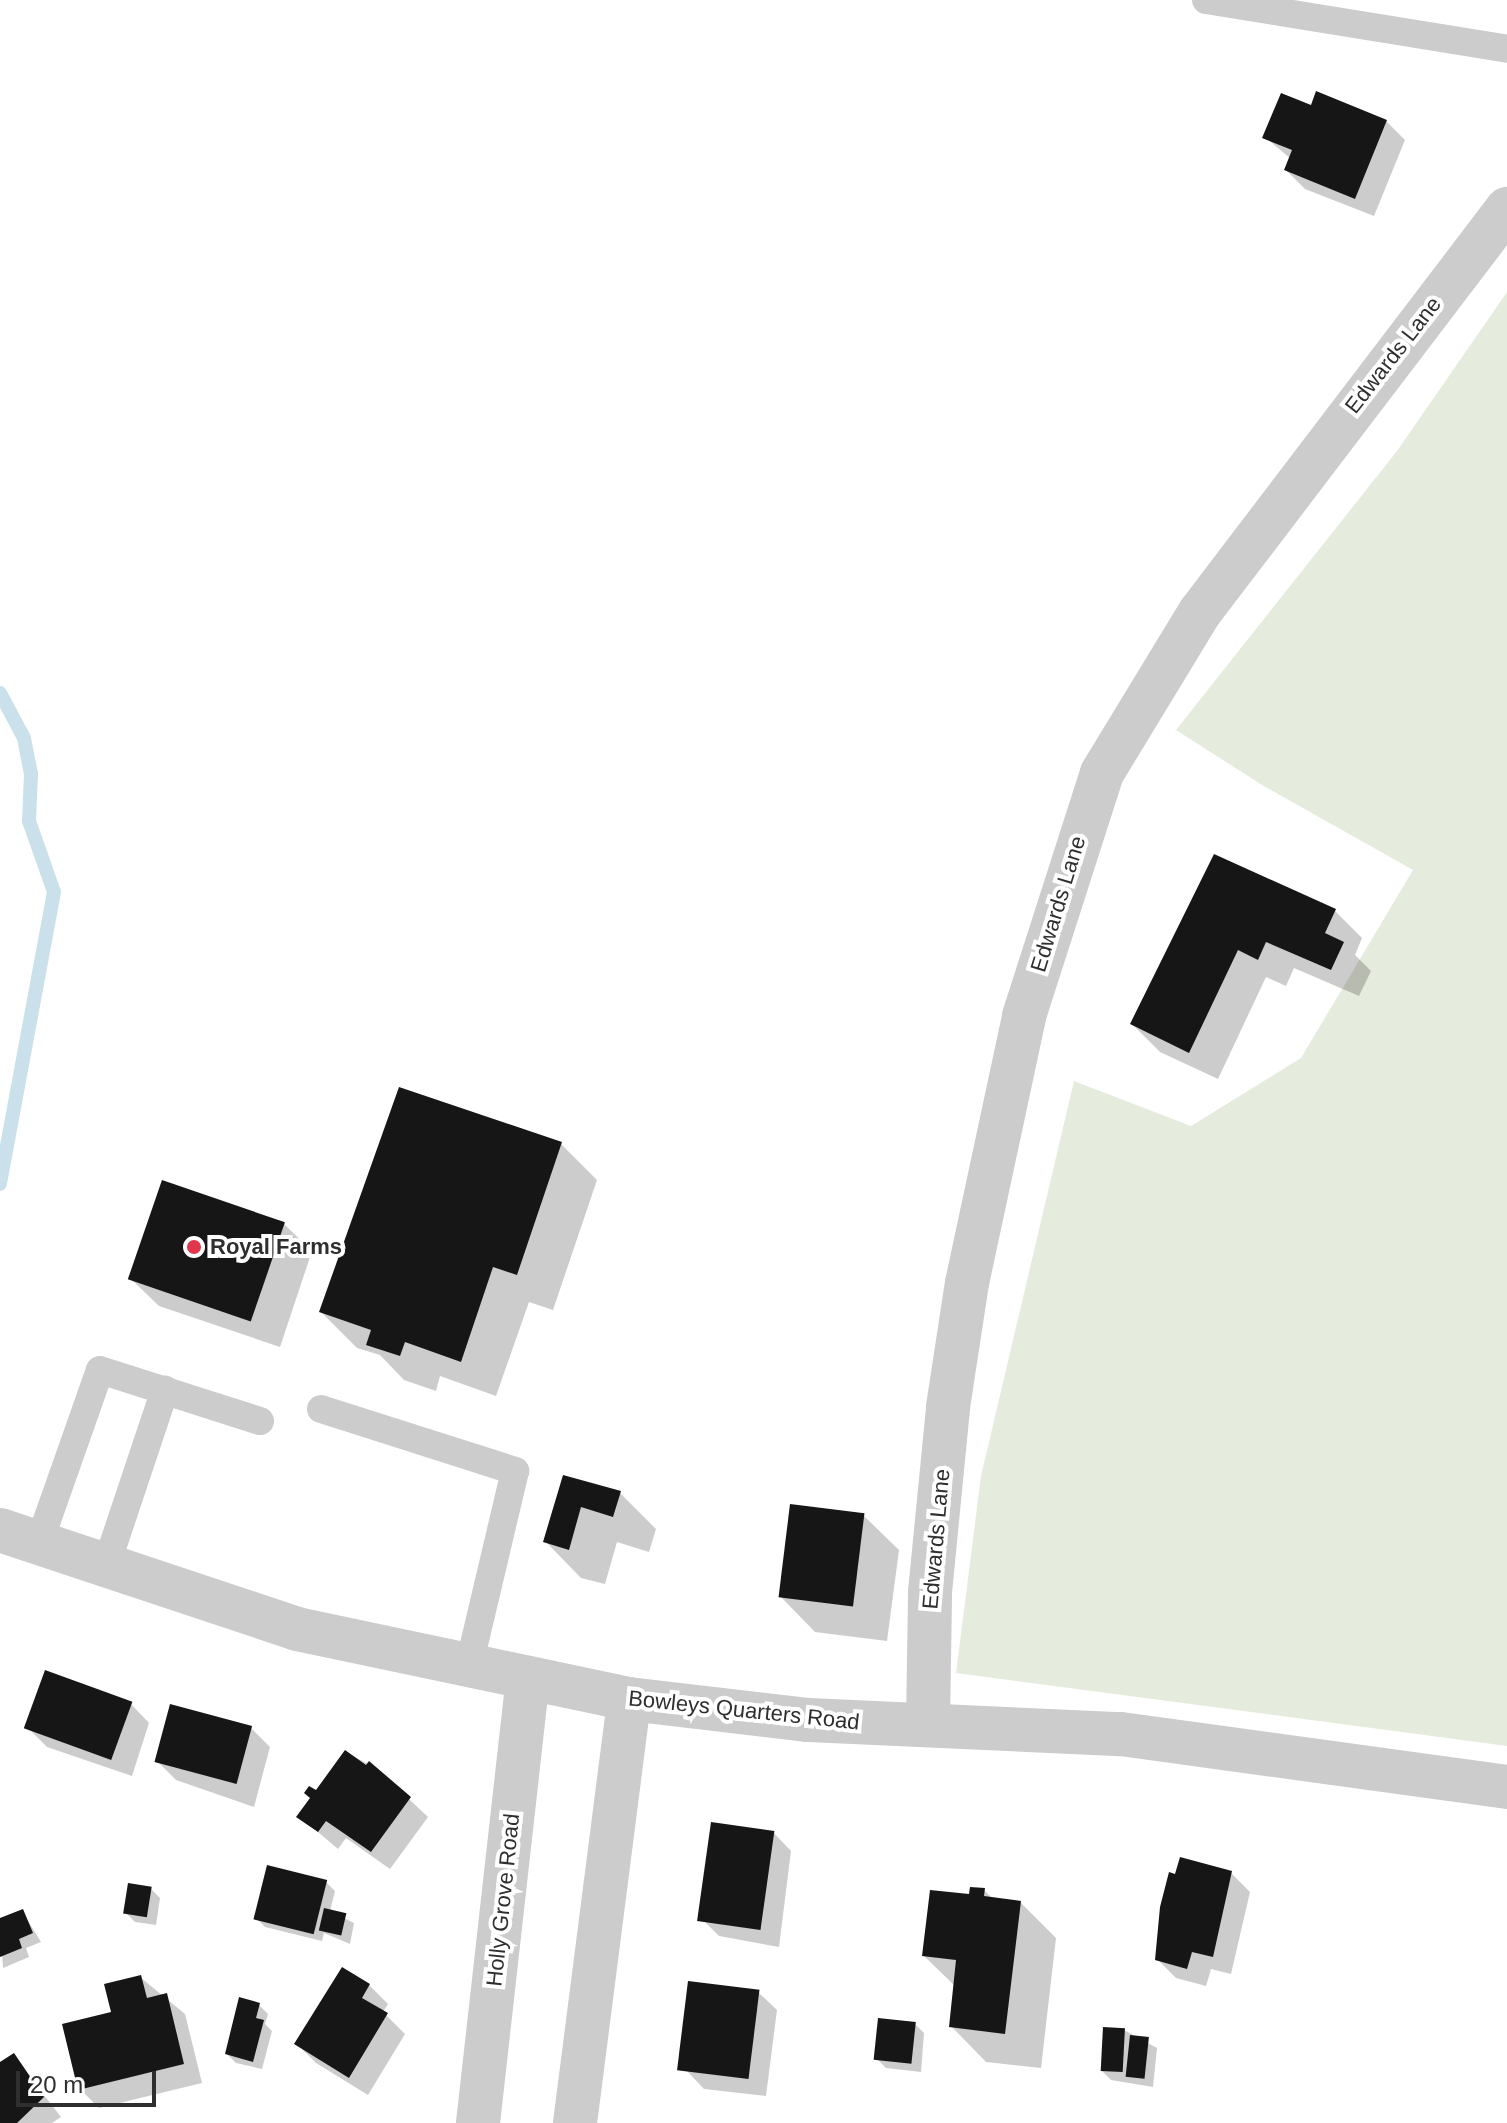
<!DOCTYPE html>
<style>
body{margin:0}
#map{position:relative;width:1507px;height:2123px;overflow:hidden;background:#fff;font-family:Helvetica,sans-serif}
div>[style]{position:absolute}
.green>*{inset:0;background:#e6ecdd}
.shadow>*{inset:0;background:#0003}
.stream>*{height:14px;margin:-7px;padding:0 7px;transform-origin:7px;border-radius:7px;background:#cae0eb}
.building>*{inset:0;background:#161616;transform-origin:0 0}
.service>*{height:28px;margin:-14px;padding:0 14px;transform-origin:14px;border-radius:14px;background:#ccc}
.minor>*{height:44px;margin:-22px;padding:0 22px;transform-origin:22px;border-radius:22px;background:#ccc}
.tertiary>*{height:44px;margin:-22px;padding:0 22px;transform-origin:22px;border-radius:22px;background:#ccc}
.dots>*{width:22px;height:22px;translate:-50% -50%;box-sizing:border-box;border:4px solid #fff;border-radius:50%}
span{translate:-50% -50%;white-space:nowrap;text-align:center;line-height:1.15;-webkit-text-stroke:8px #fff;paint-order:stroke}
.street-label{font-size:22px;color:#2f2f2f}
.poi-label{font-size:22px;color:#2f2f2f;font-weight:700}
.left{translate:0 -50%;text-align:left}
.scale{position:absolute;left:16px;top:2071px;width:140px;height:36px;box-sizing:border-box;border:4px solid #2f2f2f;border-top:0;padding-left:10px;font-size:24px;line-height:28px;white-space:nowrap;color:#2f2f2f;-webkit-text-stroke:6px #fff;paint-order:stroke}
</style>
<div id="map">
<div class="green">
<div style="clip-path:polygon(1507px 292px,1507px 1746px,956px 1673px,981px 1476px,1074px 1081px,1191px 1126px,1301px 1058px,1413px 870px,1262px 785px,1176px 730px,1397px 451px)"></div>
</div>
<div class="shadow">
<div style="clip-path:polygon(1312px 108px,1386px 121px,1405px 140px,1374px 216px,1305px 189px,1286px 170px,1291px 159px,1265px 137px)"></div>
<div style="clip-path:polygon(1215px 856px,1335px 911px,1362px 938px,1355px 955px,1371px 971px,1359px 996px,1294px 968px,1286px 986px,1266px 977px,1218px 1079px,1160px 1052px,1132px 1024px)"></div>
<div style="clip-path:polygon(561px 1144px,597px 1180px,553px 1310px,529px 1302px,496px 1396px,440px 1376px,436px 1391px,404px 1380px,380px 1355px,357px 1348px,321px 1312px)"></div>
<div style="clip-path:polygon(284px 1224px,312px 1251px,280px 1347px,159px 1306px,131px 1279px)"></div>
<div style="clip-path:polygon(565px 1477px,620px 1493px,656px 1529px,649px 1552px,617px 1542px,605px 1584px,581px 1578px,546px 1542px)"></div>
<div style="clip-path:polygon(863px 1515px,899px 1550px,887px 1641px,815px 1632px,780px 1596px)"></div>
<div style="clip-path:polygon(131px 1704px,149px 1723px,132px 1776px,47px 1747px,28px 1728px)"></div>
<div style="clip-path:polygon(251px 1728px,270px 1747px,254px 1807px,176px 1780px,157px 1761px)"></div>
<div style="clip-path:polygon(346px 1752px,377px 1769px,428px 1817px,390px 1869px,346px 1838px,338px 1849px,299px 1816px)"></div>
<div style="clip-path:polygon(773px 1832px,791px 1851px,779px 1947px,719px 1936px,700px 1917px)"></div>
<div style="clip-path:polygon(1231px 1873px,1250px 1892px,1231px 1974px,1211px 1969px,1206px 1986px,1176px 1978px,1157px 1959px)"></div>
<div style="clip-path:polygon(326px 1882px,335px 1891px,330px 1911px,354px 1923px,350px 1944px,324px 1933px,322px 1941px,265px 1927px,256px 1918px)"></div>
<div style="clip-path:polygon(151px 1889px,160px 1898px,156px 1925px,135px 1922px,126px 1913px)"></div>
<div style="clip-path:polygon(984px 1890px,993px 1899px,1020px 1902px,1056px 1938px,1041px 2068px,986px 2062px,951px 2026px,955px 1986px,924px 1956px,971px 1896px)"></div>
<div style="clip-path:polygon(22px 1911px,41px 1942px,26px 1948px,29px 1957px,3px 1968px,0 1921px)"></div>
<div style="clip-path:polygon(140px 1977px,185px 2014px,202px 2083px,99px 2108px,80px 2089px,113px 2014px)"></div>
<div style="clip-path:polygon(369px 1985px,388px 2004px,383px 2012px,405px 2034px,368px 2095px,316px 2063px,297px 2044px)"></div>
<div style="clip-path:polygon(758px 1992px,777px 2010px,766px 2096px,704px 2089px,686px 2070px)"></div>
<div style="clip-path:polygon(259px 2005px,268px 2014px,265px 2024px,272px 2031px,262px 2069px,236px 2063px,227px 2054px)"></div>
<div style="clip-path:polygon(915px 2024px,924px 2033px,921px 2072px,886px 2068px,877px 2059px)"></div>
<div style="clip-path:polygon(1124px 2030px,1157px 2048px,1153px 2087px,1111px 2080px,1102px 2071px)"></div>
<div style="clip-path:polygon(14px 2056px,61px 2117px,52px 2123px,0 2123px,0 2064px)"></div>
</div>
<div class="stream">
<div style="left:0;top:693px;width:51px;rotate:61.9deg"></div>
<div style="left:24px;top:738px;width:37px;rotate:79deg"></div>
<div style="left:31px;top:774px;width:47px;rotate:92.4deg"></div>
<div style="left:29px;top:821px;width:75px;rotate:70.6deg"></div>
<div style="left:54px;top:892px;width:297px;rotate:100.5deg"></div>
</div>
<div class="building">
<div style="clip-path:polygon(1316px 91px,1387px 120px,1355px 199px,1284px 170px,1292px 150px,1262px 138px,1281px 93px,1311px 105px)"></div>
<div style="clip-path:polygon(1214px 854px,1336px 909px,1325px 933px,1344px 942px,1331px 970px,1266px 942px,1258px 960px,1238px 950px,1189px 1053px,1130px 1024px)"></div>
<div style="clip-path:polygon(399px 1087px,562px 1142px,517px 1275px,493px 1267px,461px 1362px,405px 1342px,400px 1356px,366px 1345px,371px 1330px,319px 1312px)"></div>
<div style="left:162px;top:1180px;width:130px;height:105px;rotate:19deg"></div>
<div style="clip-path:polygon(563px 1475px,621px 1491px,613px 1517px,581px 1507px,569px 1550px,543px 1542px)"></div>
<div style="left:790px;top:1504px;width:75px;height:94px;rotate:7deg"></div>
<div style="left:45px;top:1670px;width:93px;height:62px;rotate:20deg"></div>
<div style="left:170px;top:1704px;width:85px;height:60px;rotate:15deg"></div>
<div style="clip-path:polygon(345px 1750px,366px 1765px,369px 1761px,411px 1797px,371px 1852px,326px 1821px,318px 1832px,296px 1817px,310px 1798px,304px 1793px,309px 1786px,316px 1790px)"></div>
<div style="left:711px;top:1822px;width:64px;height:100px;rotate:8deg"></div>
<div style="clip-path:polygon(1180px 1857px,1232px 1871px,1213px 1957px,1192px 1952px,1187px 1969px,1155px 1960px,1160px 1907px,1169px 1872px,1175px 1874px)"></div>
<div style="left:267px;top:1865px;width:62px;height:56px;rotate:14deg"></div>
<div style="left:128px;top:1883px;width:24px;height:31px;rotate:9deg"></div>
<div style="clip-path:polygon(970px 1887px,985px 1888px,984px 1896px,1021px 1901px,1005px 2034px,949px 2027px,956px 1960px,922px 1956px,930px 1890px,969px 1894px)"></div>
<div style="left:324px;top:1908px;width:23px;height:23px;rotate:13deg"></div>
<div style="clip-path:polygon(23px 1909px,33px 1933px,19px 1939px,22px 1948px,0 1957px,0 1918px)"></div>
<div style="clip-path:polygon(342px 1967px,370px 1984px,362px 1998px,388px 2013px,349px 2078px,294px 2044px)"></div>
<div style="clip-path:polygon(141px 1975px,147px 1998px,167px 1993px,184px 2064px,78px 2090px,62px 2024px,111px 2012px,104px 1984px)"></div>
<div style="left:688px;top:1981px;width:72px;height:90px;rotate:7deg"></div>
<div style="clip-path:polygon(239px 1997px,260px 2003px,256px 2018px,264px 2020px,253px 2062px,225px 2054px)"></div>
<div style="left:878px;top:2018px;width:38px;height:42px;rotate:6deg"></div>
<div style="left:1103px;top:2027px;width:22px;height:44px;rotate:3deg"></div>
<div style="left:1130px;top:2035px;width:19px;height:42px;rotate:6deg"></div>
<div style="clip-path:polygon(14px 2053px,44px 2097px,17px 2123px,0 2123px,0 2062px)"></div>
</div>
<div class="service">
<div style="left:1206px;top:0;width:305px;rotate:9.2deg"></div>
<div style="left:321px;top:1409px;width:204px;rotate:17.7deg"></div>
<div style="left:515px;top:1471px;width:200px;rotate:103.3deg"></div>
<div style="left:39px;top:1543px;width:183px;rotate:-70.6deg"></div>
<div style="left:100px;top:1370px;width:168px;rotate:17.7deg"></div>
<div style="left:106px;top:1566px;width:186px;rotate:-71.5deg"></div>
</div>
<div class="minor">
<div style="left:928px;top:1724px;width:132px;rotate:-89.1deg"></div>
<div style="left:930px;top:1592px;width:186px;rotate:-84.4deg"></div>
<div style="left:948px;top:1407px;width:125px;rotate:-81.3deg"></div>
<div style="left:967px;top:1283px;width:273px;rotate:-77.9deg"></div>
<div style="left:1024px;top:1016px;width:255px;rotate:-72.2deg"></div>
<div style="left:1102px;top:773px;width:188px;rotate:-58.7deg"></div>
<div style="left:1200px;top:612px;width:507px;rotate:-52.7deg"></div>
<div style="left:478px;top:2123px;width:448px;rotate:-83.6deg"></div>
<div style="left:575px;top:2123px;width:427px;rotate:-82.7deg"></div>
</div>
<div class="tertiary">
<div style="left:0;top:1530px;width:313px;rotate:18.4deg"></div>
<div style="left:297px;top:1629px;width:339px;rotate:11.9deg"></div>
<div style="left:629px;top:1699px;width:181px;rotate:6.7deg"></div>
<div style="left:809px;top:1720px;width:312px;rotate:2.6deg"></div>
<div style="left:1121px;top:1734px;width:390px;rotate:7.8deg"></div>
</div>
<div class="dots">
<div style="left:194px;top:1247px;background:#e1374c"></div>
</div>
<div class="street-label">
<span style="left:1393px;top:355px;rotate:-52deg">Edwards Lane</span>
<span style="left:1058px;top:904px;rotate:-73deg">Edwards Lane</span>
<span style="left:936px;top:1539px;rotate:-85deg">Edwards Lane</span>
<span style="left:744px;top:1710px;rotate:6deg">Bowleys Quarters Road</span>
<span style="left:503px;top:1900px;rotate:-84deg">Holly Grove Road</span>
</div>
<div class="poi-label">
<span class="left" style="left:210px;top:1247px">Royal Farms</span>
</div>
<div class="scale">20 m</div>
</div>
